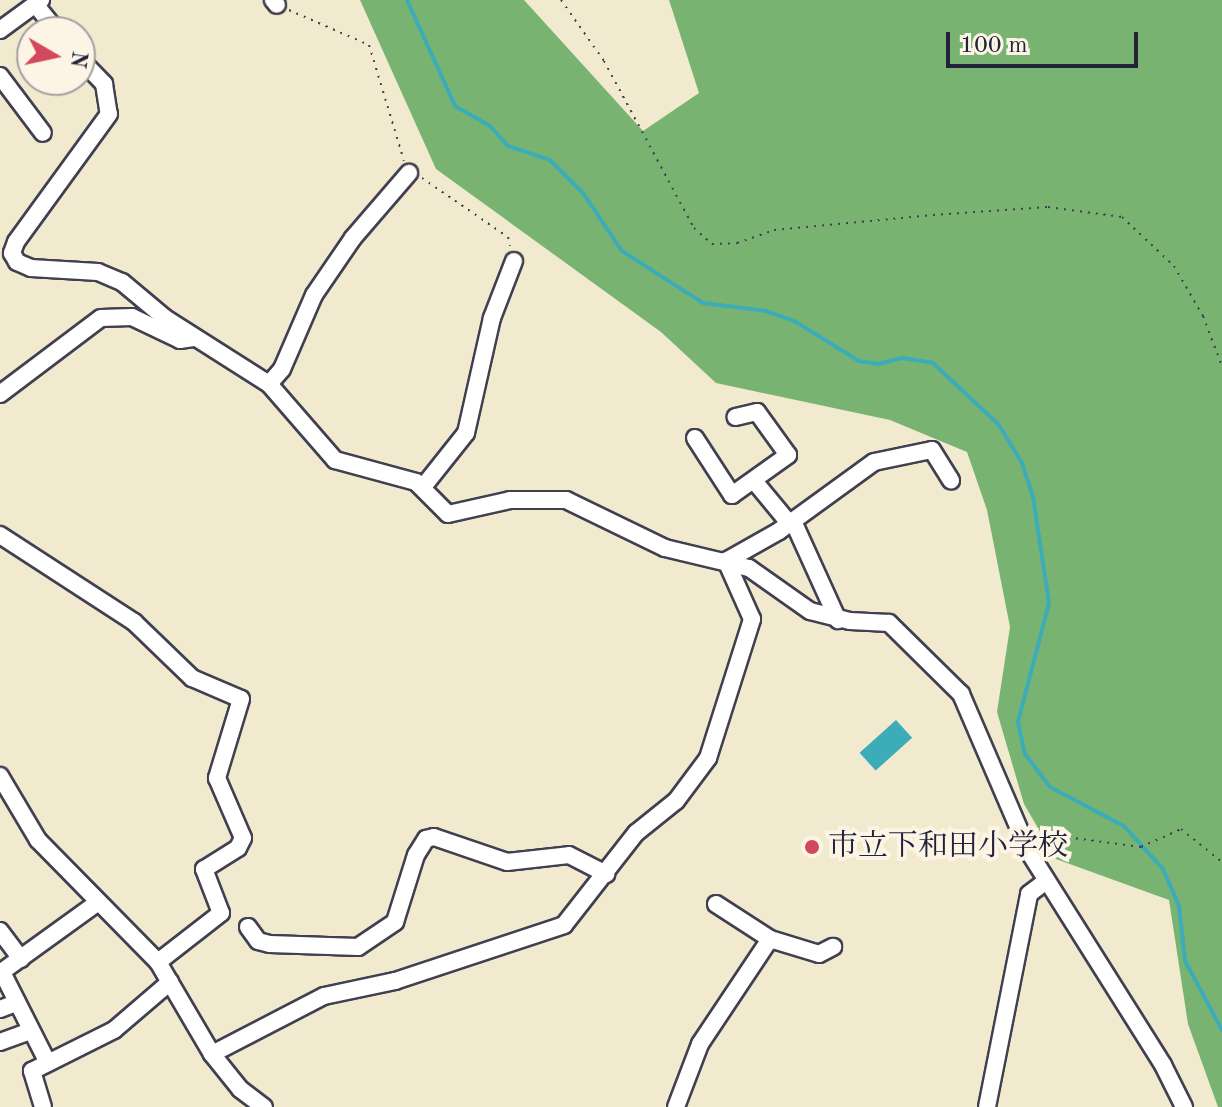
<!DOCTYPE html>
<meta charset="utf-8">
<style>
body{margin:0}
#map{position:relative;width:1222px;height:1107px;overflow:hidden;background:#f1eace;font-family:"Old Standard TT","Noto Serif JP",serif}
div>[style]{position:absolute}
.forest>*{inset:0;background:#79b372}
.water>*{inset:0;background:#3cacb8;transform-origin:0 0}
.stream>*{height:4px;margin:-2px;padding:0 2px;transform-origin:2px;border-radius:2px;background:#3cacb8}
.path>*{height:2px;margin-top:-1px;transform-origin:0;background:repeating-linear-gradient(90deg,#414051 0 2px,transparent 0 8px)}
.roads{filter:drop-shadow(2px 0 #414051) drop-shadow(-2px 0 #414051) drop-shadow(0 2px #414051) drop-shadow(0 -2px #414051)}
.minor>*{height:16px;margin:-8px;padding:0 8px;transform-origin:8px;border-radius:8px;background:#fff}
.dots>*{width:22px;height:22px;translate:-50% -50%;box-sizing:border-box;border:4px solid #fcf5e5;border-radius:50%}
span{translate:-50% -50%;white-space:nowrap;text-align:center;line-height:1.15;-webkit-text-stroke:8px #fcf5e5;paint-order:stroke}
.poi-label{font-size:30px;color:#22223b}
.left{translate:0 -50%;text-align:left}
.north{position:absolute;left:16px;top:16px;width:80px;height:80px;box-sizing:border-box;background:#fcf5e5;border:2px solid #a5a1a1;border-radius:50%;rotate:99deg;font-size:22px;font-weight:700;line-height:32px;text-align:center;color:#22223b}
.north::after{content:'';display:block;margin:auto;width:28px;height:36px;background:#d1495b;clip-path:polygon(50% 0,100% 100%,50% 72%,0 100%)}
.scale{position:absolute;left:946px;top:32px;width:192px;height:36px;box-sizing:border-box;border:4px solid #22223b;border-top:0;padding-left:10px;font-size:24px;line-height:28px;white-space:nowrap;color:#22223b;-webkit-text-stroke:6px #fcf5e5;paint-order:stroke}
</style>
<div id="map">
<div class="forest">
<div style="clip-path:polygon(360px 0,524px 0,643px 131px,699px 93px,669px 0,1222px 0,1222px 1107px,1218px 1107px,1188px 1024px,1169px 900px,1056px 859px,1024px 804px,997px 712px,1010px 627px,987px 510px,967px 452px,890px 420px,716px 383px,661px 332px,436px 169px)"></div>
</div>
<div class="water">
<div style="left:896px;top:720px;width:24px;height:49px;rotate:48deg"></div>
</div>
<div class="stream">
<div style="left:407px;top:0;width:116px;rotate:65.6deg"></div>
<div style="left:455px;top:106px;width:40px;rotate:29.7deg"></div>
<div style="left:490px;top:126px;width:27px;rotate:48deg"></div>
<div style="left:508px;top:146px;width:44px;rotate:18.4deg"></div>
<div style="left:550px;top:160px;width:47px;rotate:45deg"></div>
<div style="left:583px;top:193px;width:70px;rotate:56.1deg"></div>
<div style="left:622px;top:251px;width:96px;rotate:32.7deg"></div>
<div style="left:703px;top:303px;width:64px;rotate:7.2deg"></div>
<div style="left:766px;top:311px;width:32px;rotate:20deg"></div>
<div style="left:796px;top:322px;width:74px;rotate:31.8deg"></div>
<div style="left:859px;top:361px;width:19px;rotate:9deg"></div>
<div style="left:878px;top:364px;width:25px;rotate:-14deg"></div>
<div style="left:902px;top:358px;width:31px;rotate:9deg"></div>
<div style="left:933px;top:363px;width:91px;rotate:43.2deg"></div>
<div style="left:999px;top:425px;width:44px;rotate:58.8deg"></div>
<div style="left:1022px;top:463px;width:36px;rotate:72deg"></div>
<div style="left:1033px;top:497px;width:107px;rotate:81.4deg"></div>
<div style="left:1049px;top:603px;width:123px;rotate:104.6deg"></div>
<div style="left:1018px;top:722px;width:33px;rotate:78deg"></div>
<div style="left:1025px;top:754px;width:41px;rotate:52.9deg"></div>
<div style="left:1050px;top:787px;width:84px;rotate:27.8deg"></div>
<div style="left:1124px;top:826px;width:58px;rotate:47.8deg"></div>
<div style="left:1163px;top:869px;width:40px;rotate:66.6deg"></div>
<div style="left:1179px;top:906px;width:55px;rotate:83.8deg"></div>
<div style="left:1185px;top:961px;width:78px;rotate:61.8deg"></div>
</div>
<div class="path">
<div style="left:561px;top:0;width:75px;rotate:54.8deg"></div>
<div style="left:604px;top:61px;width:190px;rotate:61.7deg"></div>
<div style="left:694px;top:228px;width:24px;rotate:42deg"></div>
<div style="left:712px;top:244px;width:25px;rotate:-2deg"></div>
<div style="left:737px;top:243px;width:39px;rotate:-19deg"></div>
<div style="left:774px;top:230px;width:160px;rotate:-5.4deg"></div>
<div style="left:933px;top:215px;width:115px;rotate:-4deg"></div>
<div style="left:1048px;top:207px;width:75px;rotate:7.7deg"></div>
<div style="left:1122px;top:217px;width:71px;rotate:43.3deg"></div>
<div style="left:1174px;top:266px;width:58px;rotate:59.9deg"></div>
<div style="left:1203px;top:316px;width:53px;rotate:69.2deg"></div>
<div style="left:289px;top:10px;width:87px;rotate:23.6deg"></div>
<div style="left:369px;top:45px;width:121px;rotate:73.2deg"></div>
<div style="left:422px;top:178px;width:104px;rotate:34.5deg"></div>
<div style="left:508px;top:237px;width:9px;rotate:77deg"></div>
<div style="left:1036px;top:833px;width:106px;rotate:7.6deg"></div>
<div style="left:1141px;top:847px;width:44px;rotate:-24.2deg"></div>
<div style="left:1181px;top:829px;width:53px;rotate:38.8deg"></div>
</div>
<div class="roads">
<div class="minor">
<div style="left:273px;top:0;width:6px;rotate:51deg"></div>
<div style="left:35px;top:4px;width:36px;rotate:51deg"></div>
<div style="left:0;top:30px;width:51px;rotate:-36.2deg"></div>
<div style="left:80px;top:59px;width:35px;rotate:46deg"></div>
<div style="left:104px;top:84px;width:30px;rotate:81deg"></div>
<div style="left:109px;top:114px;width:158px;rotate:126deg"></div>
<div style="left:16px;top:242px;width:12px;rotate:110deg"></div>
<div style="left:12px;top:253px;width:10px;rotate:61deg"></div>
<div style="left:17px;top:262px;width:15px;rotate:23deg"></div>
<div style="left:31px;top:268px;width:67px;rotate:3.4deg"></div>
<div style="left:98px;top:272px;width:26px;rotate:23deg"></div>
<div style="left:122px;top:282px;width:56px;rotate:39.9deg"></div>
<div style="left:165px;top:318px;width:123px;rotate:32.4deg"></div>
<div style="left:269px;top:384px;width:101px;rotate:49deg"></div>
<div style="left:335px;top:460px;width:84px;rotate:15.2deg"></div>
<div style="left:416px;top:482px;width:45px;rotate:45deg"></div>
<div style="left:448px;top:514px;width:64px;rotate:-12.7deg"></div>
<div style="left:510px;top:500px;width:56px"></div>
<div style="left:566px;top:500px;width:110px;rotate:25.9deg"></div>
<div style="left:665px;top:548px;width:86px;rotate:13.4deg"></div>
<div style="left:749px;top:568px;width:75px;rotate:35.2deg"></div>
<div style="left:810px;top:611px;width:41px;rotate:14deg"></div>
<div style="left:850px;top:621px;width:39px;rotate:3deg"></div>
<div style="left:889px;top:623px;width:101px;rotate:44.6deg"></div>
<div style="left:961px;top:694px;width:172px;rotate:66.7deg"></div>
<div style="left:1029px;top:852px;width:252px;rotate:57.8deg"></div>
<div style="left:1163px;top:1065px;width:47px;rotate:63.4deg"></div>
<div style="left:0;top:76px;width:71px;rotate:53deg"></div>
<div style="left:269px;top:384px;width:20px;rotate:-49deg"></div>
<div style="left:282px;top:369px;width:81px;rotate:-66.6deg"></div>
<div style="left:314px;top:295px;width:69px;rotate:-55.6deg"></div>
<div style="left:353px;top:238px;width:86px;rotate:-49.3deg"></div>
<div style="left:0;top:394px;width:126px;rotate:-37deg"></div>
<div style="left:101px;top:318px;width:31px;rotate:-2deg"></div>
<div style="left:132px;top:317px;width:53px;rotate:25.6deg"></div>
<div style="left:180px;top:340px;width:15px;rotate:-8deg"></div>
<div style="left:695px;top:438px;width:68px;rotate:57deg"></div>
<div style="left:732px;top:495px;width:69px;rotate:-35.5deg"></div>
<div style="left:788px;top:455px;width:53px;rotate:-125.8deg"></div>
<div style="left:757px;top:412px;width:22px;rotate:167deg"></div>
<div style="left:755px;top:482px;width:53px;rotate:50.3deg"></div>
<div style="left:423px;top:487px;width:69px;rotate:-51.5deg"></div>
<div style="left:466px;top:433px;width:118px;rotate:-77.3deg"></div>
<div style="left:492px;top:318px;width:61px;rotate:-68.9deg"></div>
<div style="left:793px;top:521px;width:109px;rotate:65.6deg"></div>
<div style="left:0;top:535px;width:160px;rotate:33deg"></div>
<div style="left:134px;top:622px;width:81px;rotate:44deg"></div>
<div style="left:192px;top:678px;width:53px;rotate:23.2deg"></div>
<div style="left:241px;top:699px;width:83px;rotate:106.9deg"></div>
<div style="left:217px;top:778px;width:65px;rotate:66.6deg"></div>
<div style="left:243px;top:838px;width:11px;rotate:117deg"></div>
<div style="left:238px;top:848px;width:40px;rotate:148deg"></div>
<div style="left:204px;top:869px;width:47px;rotate:68.9deg"></div>
<div style="left:221px;top:913px;width:80px;rotate:142.1deg"></div>
<div style="left:726px;top:561px;width:61px;rotate:-29.5deg"></div>
<div style="left:779px;top:531px;width:117px;rotate:-36deg"></div>
<div style="left:874px;top:462px;width:59px;rotate:-11.7deg"></div>
<div style="left:932px;top:450px;width:36px;rotate:58deg"></div>
<div style="left:0;top:776px;width:74px;rotate:59.3deg"></div>
<div style="left:38px;top:840px;width:171px;rotate:45.5deg"></div>
<div style="left:158px;top:962px;width:107px;rotate:59.6deg"></div>
<div style="left:212px;top:1054px;width:45px;rotate:51.3deg"></div>
<div style="left:240px;top:1089px;width:30px;rotate:37deg"></div>
<div style="left:716px;top:904px;width:64px;rotate:32.9deg"></div>
<div style="left:770px;top:939px;width:51px;rotate:17deg"></div>
<div style="left:819px;top:954px;width:16px;rotate:-27deg"></div>
<div style="left:248px;top:927px;width:17px;rotate:54deg"></div>
<div style="left:258px;top:941px;width:12px;rotate:14deg"></div>
<div style="left:270px;top:944px;width:88px;rotate:2deg"></div>
<div style="left:358px;top:947px;width:45px;rotate:-34deg"></div>
<div style="left:395px;top:922px;width:70px;rotate:-72.6deg"></div>
<div style="left:416px;top:855px;width:19px;rotate:-58deg"></div>
<div style="left:426px;top:839px;width:8px;rotate:-14deg"></div>
<div style="left:434px;top:837px;width:77px;rotate:18.9deg"></div>
<div style="left:507px;top:862px;width:62px;rotate:-6.4deg"></div>
<div style="left:569px;top:855px;width:42px;rotate:27.2deg"></div>
<div style="left:0;top:931px;width:35px;rotate:53deg"></div>
<div style="left:2px;top:972px;width:100px;rotate:63.2deg"></div>
<div style="left:0;top:973px;width:120px;rotate:-35.8deg"></div>
<div style="left:0;top:1009px;width:17px;rotate:-21deg"></div>
<div style="left:0;top:1042px;width:33px;rotate:-20deg"></div>
<div style="left:212px;top:1054px;width:126px;rotate:-27.4deg"></div>
<div style="left:324px;top:996px;width:73px;rotate:-11.9deg"></div>
<div style="left:395px;top:981px;width:178px;rotate:-18.3deg"></div>
<div style="left:564px;top:925px;width:117px;rotate:-52deg"></div>
<div style="left:636px;top:833px;width:51px;rotate:-38.7deg"></div>
<div style="left:676px;top:801px;width:54px;rotate:-53.3deg"></div>
<div style="left:708px;top:758px;width:146px;rotate:-72.4deg"></div>
<div style="left:752px;top:619px;width:64px;rotate:-114.1deg"></div>
<div style="left:43px;top:1107px;width:38px;rotate:-107deg"></div>
<div style="left:32px;top:1071px;width:92px;rotate:-26.6deg"></div>
<div style="left:114px;top:1030px;width:74px;rotate:-40.6deg"></div>
<div style="left:676px;top:1107px;width:67px;rotate:-69.1deg"></div>
<div style="left:700px;top:1044px;width:126px;rotate:-56.3deg"></div>
<div style="left:987px;top:1107px;width:217px;rotate:-78.8deg"></div>
<div style="left:1029px;top:894px;width:20px;rotate:-37deg"></div>
</div>
</div>
<div class="dots">
<div style="left:812px;top:847px;background:#d1495b"></div>
</div>
<div class="poi-label">
<span class="left" style="left:828px;top:847px">市立下和田小学校</span>
</div>
<div class="north">N</div>
<div class="scale">100 m</div>
</div>
